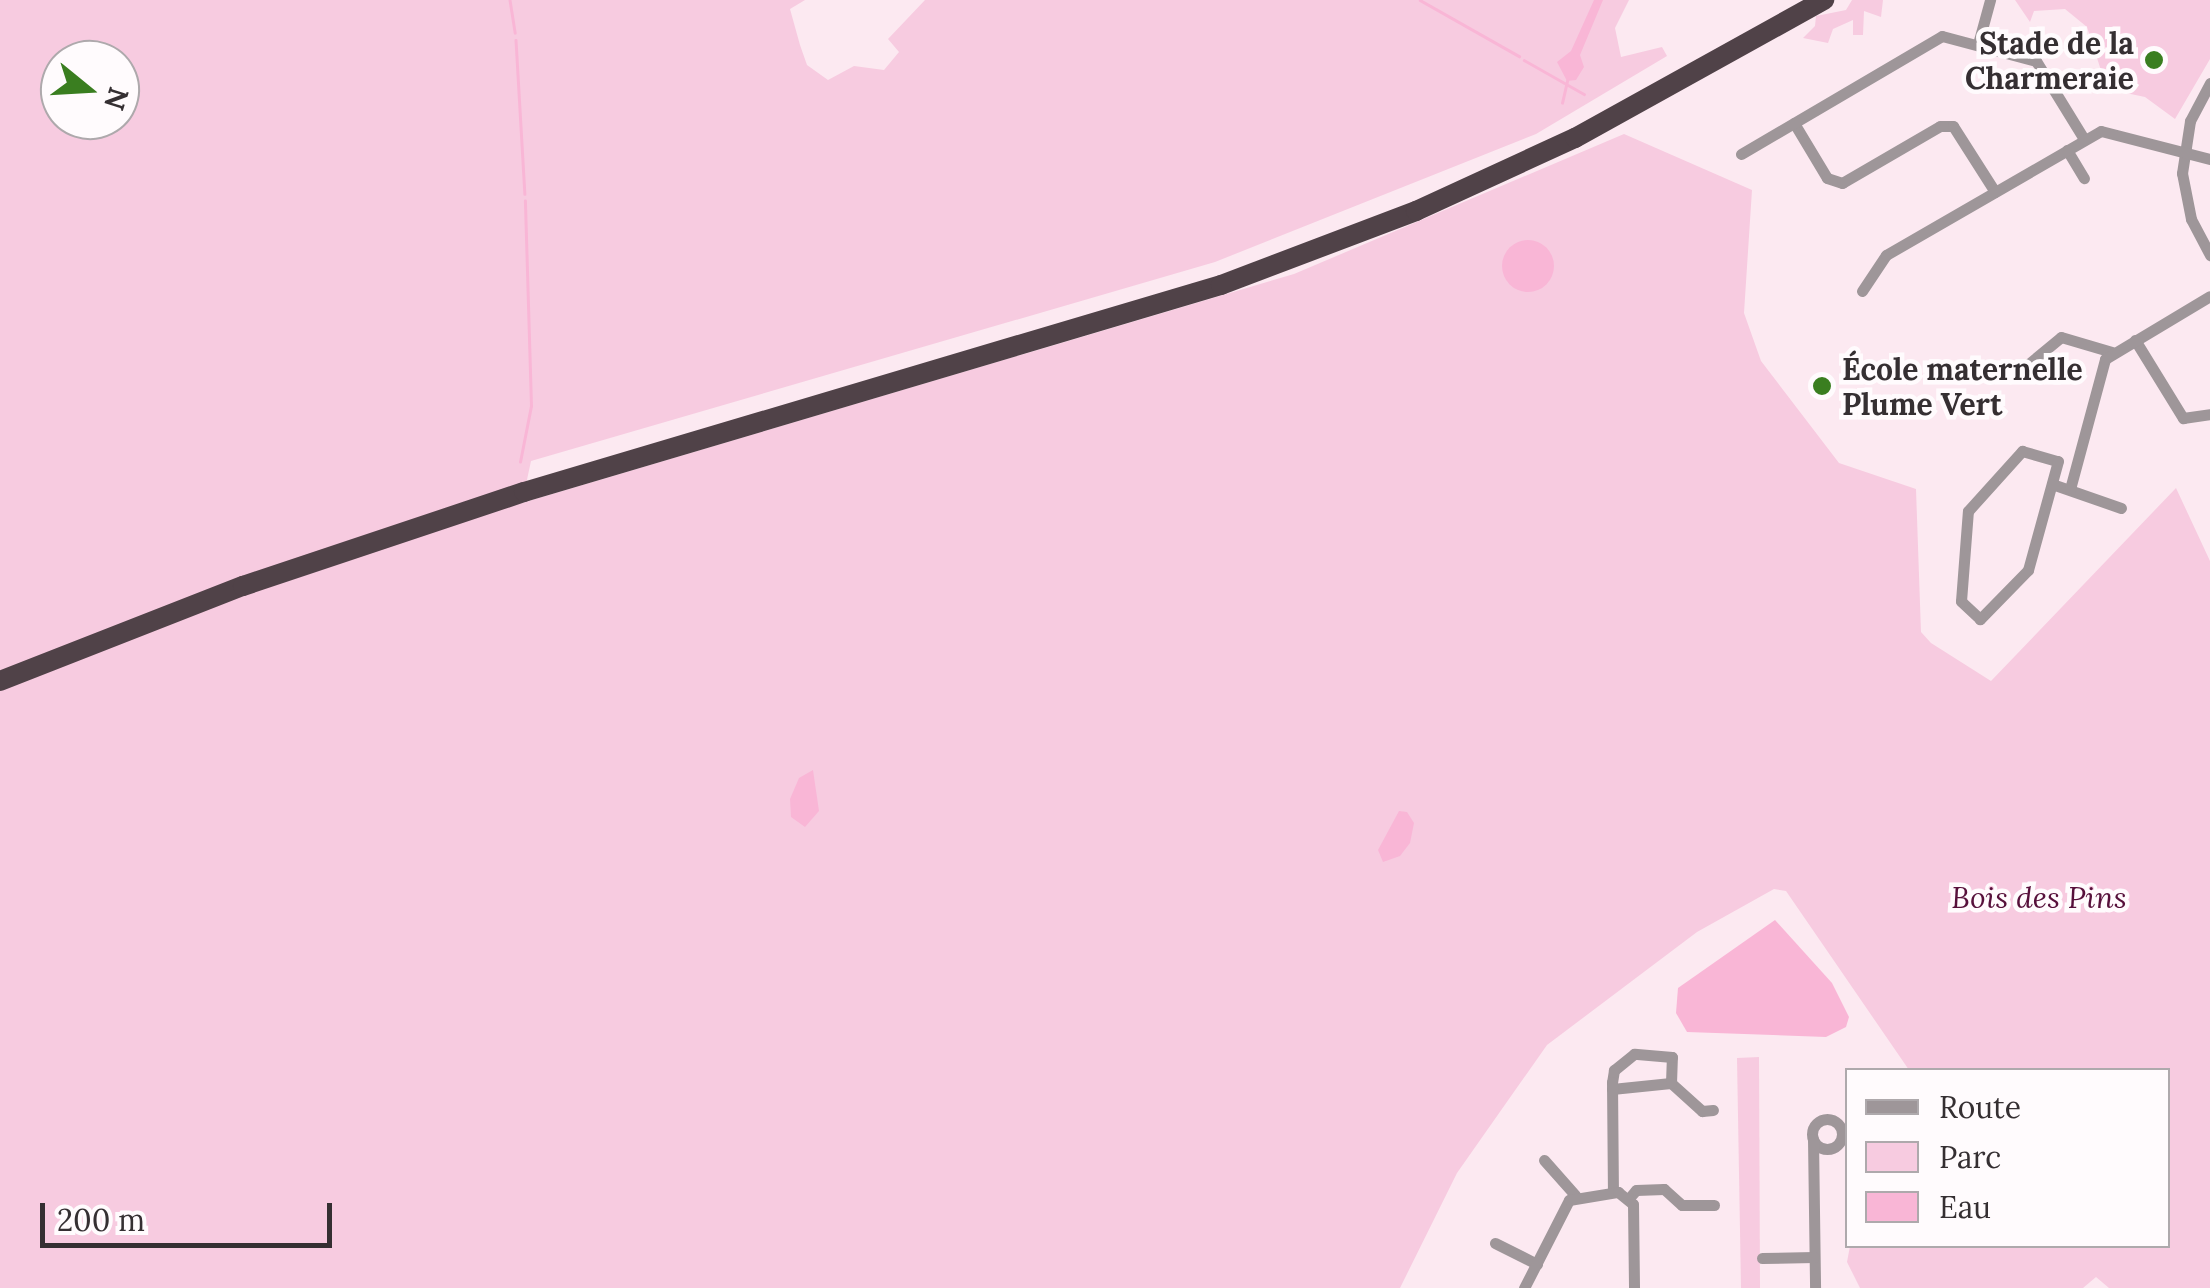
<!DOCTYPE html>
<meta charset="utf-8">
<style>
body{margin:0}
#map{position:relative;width:2210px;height:1288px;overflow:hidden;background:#fce9f1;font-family:Lora,serif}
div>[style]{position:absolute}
.green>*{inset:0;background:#f7cbe0}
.water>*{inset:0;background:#f9b6d6}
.round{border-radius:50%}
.stream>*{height:2.5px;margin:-1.25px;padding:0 1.25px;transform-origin:1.25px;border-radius:1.25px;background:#f9b6d6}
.minor>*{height:11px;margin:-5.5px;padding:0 5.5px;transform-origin:5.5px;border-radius:5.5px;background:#9e9699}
.minor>.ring{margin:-5.5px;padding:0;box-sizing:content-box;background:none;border:11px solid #9e9699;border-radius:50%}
.trunk>*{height:20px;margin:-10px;padding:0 10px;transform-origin:10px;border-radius:10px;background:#504248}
.dots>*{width:28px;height:28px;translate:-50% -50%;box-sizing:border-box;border:5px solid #fffbfd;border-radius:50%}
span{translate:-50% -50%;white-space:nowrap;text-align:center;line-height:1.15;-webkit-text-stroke:9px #fffbfd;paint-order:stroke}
.poi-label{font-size:30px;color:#352f32;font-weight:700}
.right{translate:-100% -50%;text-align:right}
.left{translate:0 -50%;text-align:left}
.park-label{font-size:30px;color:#57103b;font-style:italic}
.legend{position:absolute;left:1845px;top:1068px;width:325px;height:180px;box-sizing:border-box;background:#fffbfd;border:2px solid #aea9ac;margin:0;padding:12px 18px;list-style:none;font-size:30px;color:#352f32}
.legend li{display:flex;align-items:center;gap:20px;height:50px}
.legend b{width:50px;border:2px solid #aea9ac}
.north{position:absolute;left:40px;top:40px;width:100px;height:100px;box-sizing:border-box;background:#fffbfd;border:2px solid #aea9ac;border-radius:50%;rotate:108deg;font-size:28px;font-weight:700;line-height:40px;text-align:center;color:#352f32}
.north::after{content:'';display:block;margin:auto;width:35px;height:45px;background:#3a7e20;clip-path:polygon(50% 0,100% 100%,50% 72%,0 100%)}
.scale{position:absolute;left:40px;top:1203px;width:292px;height:45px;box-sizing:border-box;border:5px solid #352f32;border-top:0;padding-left:12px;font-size:30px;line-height:35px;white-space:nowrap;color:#352f32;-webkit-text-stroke:8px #fffbfd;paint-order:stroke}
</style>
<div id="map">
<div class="green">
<div style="clip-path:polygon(evenodd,0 0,805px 0,790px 9px,800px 45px,807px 65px,828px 80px,854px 66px,884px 70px,899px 52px,888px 39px,925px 0,1629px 0,1615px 28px,1621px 57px,1662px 47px,1667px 56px,1536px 134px,1215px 262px,531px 461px,522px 503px,1294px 274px,1624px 134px,1752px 190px,1744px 313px,1761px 361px,1839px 463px,1916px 489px,1921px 632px,1931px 643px,1991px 681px,2176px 488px,2210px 561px,2210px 1288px,2109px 1288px,2096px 1277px,2083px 1288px,1860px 1288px,1847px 1262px,1850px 1246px,2168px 1246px,2168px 1070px,1909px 1070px,1786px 891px,1774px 889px,1697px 932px,1547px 1045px,1457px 1173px,1400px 1288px,0 1288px,0 0,60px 60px,120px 60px,120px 120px,60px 120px,60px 60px)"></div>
<div style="clip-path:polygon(1852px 0,1883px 0,1881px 17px,1864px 11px,1863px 35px,1853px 35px,1853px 20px,1833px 29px,1828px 43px,1803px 38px,1815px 26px,1816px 16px,1846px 10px)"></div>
<div style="clip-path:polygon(2015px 0,2210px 0,2210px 59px,2175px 119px,2145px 97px,2107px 89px,2087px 27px,2065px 9px,2034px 11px,2030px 22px)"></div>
<div style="clip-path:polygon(1759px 1057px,1760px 1288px,1741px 1288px,1737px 1058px)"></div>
</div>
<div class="water">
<div style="clip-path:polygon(1594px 0,1603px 0,1580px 55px,1584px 67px,1576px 80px,1567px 81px,1557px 62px,1571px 51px)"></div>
<div class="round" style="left:1502px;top:240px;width:52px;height:52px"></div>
<div style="clip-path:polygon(813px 770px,819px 811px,805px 827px,791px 817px,790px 799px,799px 778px)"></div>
<div style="clip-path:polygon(1407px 812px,1414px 823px,1410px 843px,1400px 856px,1383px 862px,1378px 850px,1399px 811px)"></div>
<div style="clip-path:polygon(1775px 920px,1832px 983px,1849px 1017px,1846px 1027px,1826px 1037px,1687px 1032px,1676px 1013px,1678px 988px)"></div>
</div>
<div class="stream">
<div style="left:510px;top:0;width:33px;rotate:81deg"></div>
<div style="left:1420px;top:0;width:114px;rotate:29.5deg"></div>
<div style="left:516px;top:40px;width:154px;rotate:86.7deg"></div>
<div style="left:1524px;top:60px;width:69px;rotate:29.5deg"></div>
<div style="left:1562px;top:103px;width:23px;rotate:-77deg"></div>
<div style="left:520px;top:462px;width:57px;rotate:-78.9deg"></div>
<div style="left:531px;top:406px;width:205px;rotate:-91.7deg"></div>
</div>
<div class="minor">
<div style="left:1978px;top:44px;width:46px;rotate:-74.7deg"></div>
<div style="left:2210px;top:83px;width:43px;rotate:117.8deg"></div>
<div style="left:2190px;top:121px;width:53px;rotate:98.7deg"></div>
<div style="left:2182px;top:173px;width:47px;rotate:78.9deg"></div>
<div style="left:2191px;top:219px;width:41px;rotate:62.2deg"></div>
<div style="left:1794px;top:123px;width:64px;rotate:59deg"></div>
<div style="left:1827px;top:178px;width:16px;rotate:18deg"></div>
<div style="left:1842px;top:183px;width:113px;rotate:-30.2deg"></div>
<div style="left:1940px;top:126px;width:13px"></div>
<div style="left:1953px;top:126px;width:78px;rotate:57.5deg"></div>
<div style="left:2067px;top:150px;width:33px;rotate:59deg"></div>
<div style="left:1741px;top:154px;width:233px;rotate:-30.4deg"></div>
<div style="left:1942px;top:36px;width:97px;rotate:14.9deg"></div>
<div style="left:2036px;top:61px;width:92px;rotate:58.4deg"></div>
<div style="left:1862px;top:291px;width:43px;rotate:-56.3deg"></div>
<div style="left:1886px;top:255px;width:248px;rotate:-30deg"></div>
<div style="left:2101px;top:131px;width:113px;rotate:14.4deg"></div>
<div style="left:2135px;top:340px;width:92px;rotate:58.4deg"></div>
<div style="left:2183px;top:418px;width:27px;rotate:-8deg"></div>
<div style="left:2020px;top:371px;width:53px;rotate:-39.7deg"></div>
<div style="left:2061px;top:337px;width:53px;rotate:16.4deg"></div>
<div style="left:2022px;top:451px;width:37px;rotate:16deg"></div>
<div style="left:2058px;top:461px;width:113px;rotate:105.4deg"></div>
<div style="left:2028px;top:570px;width:69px;rotate:134.4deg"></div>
<div style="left:1980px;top:619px;width:26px;rotate:-137deg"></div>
<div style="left:1961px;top:601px;width:90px;rotate:-85.6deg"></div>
<div style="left:1968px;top:511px;width:81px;rotate:-48deg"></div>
<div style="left:2052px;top:484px;width:73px;rotate:19.2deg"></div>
<div style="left:2070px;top:489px;width:135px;rotate:-74.9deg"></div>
<div style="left:2105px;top:359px;width:122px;rotate:-31deg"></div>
<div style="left:1671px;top:1083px;width:42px;rotate:42.1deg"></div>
<div style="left:1702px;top:1111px;width:11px;rotate:-5deg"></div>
<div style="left:1612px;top:1089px;width:59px;rotate:-5.8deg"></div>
<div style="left:1671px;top:1083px;width:26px;rotate:-88deg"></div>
<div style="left:1672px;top:1057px;width:38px;rotate:-175deg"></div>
<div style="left:1634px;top:1054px;width:26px;rotate:141deg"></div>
<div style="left:1614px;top:1070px;width:12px;rotate:99deg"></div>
<div style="left:1612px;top:1082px;width:110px;rotate:89.5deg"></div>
<div class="ring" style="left:1812px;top:1119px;width:19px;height:19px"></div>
<div style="left:1813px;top:1139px;width:149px;rotate:89.2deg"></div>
<div style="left:1544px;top:1160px;width:47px;rotate:48.5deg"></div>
<div style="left:1630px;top:1197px;width:9px;rotate:-49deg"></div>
<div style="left:1636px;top:1190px;width:28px;rotate:-2deg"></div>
<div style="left:1664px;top:1189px;width:24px;rotate:42deg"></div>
<div style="left:1682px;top:1205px;width:32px"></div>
<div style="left:1495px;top:1243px;width:47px;rotate:26.6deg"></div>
<div style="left:1762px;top:1258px;width:52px;rotate:-1.1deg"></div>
<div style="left:1524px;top:1288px;width:99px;rotate:-62.9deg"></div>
<div style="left:1569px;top:1200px;width:50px;rotate:-9.3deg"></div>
<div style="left:1618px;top:1192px;width:19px;rotate:39deg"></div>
<div style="left:1633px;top:1204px;width:84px;rotate:89.3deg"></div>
</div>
<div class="trunk">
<div style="left:0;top:681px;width:261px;rotate:-21.4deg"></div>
<div style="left:243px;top:586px;width:296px;rotate:-18.5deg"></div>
<div style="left:524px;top:492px;width:727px;rotate:-16.54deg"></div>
<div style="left:1221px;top:285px;width:209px;rotate:-20.8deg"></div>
<div style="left:1416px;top:211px;width:175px;rotate:-24.7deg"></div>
<div style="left:1575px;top:138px;width:285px;rotate:-29deg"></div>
</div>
<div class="dots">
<div style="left:2154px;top:60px;background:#3a7e20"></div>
<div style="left:1822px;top:386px;background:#3a7e20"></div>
</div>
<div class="poi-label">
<span class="right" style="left:2134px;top:60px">Stade de la<br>Charmeraie</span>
<span class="left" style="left:1842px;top:386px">École maternelle<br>Plume Vert</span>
</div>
<div class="park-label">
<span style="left:2039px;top:897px">Bois des Pins</span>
</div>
<ul class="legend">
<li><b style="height:12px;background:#9e9699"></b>Route</li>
<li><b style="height:28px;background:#f7cbe0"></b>Parc</li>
<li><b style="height:28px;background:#f9b6d6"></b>Eau</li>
</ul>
<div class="north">N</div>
<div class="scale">200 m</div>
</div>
